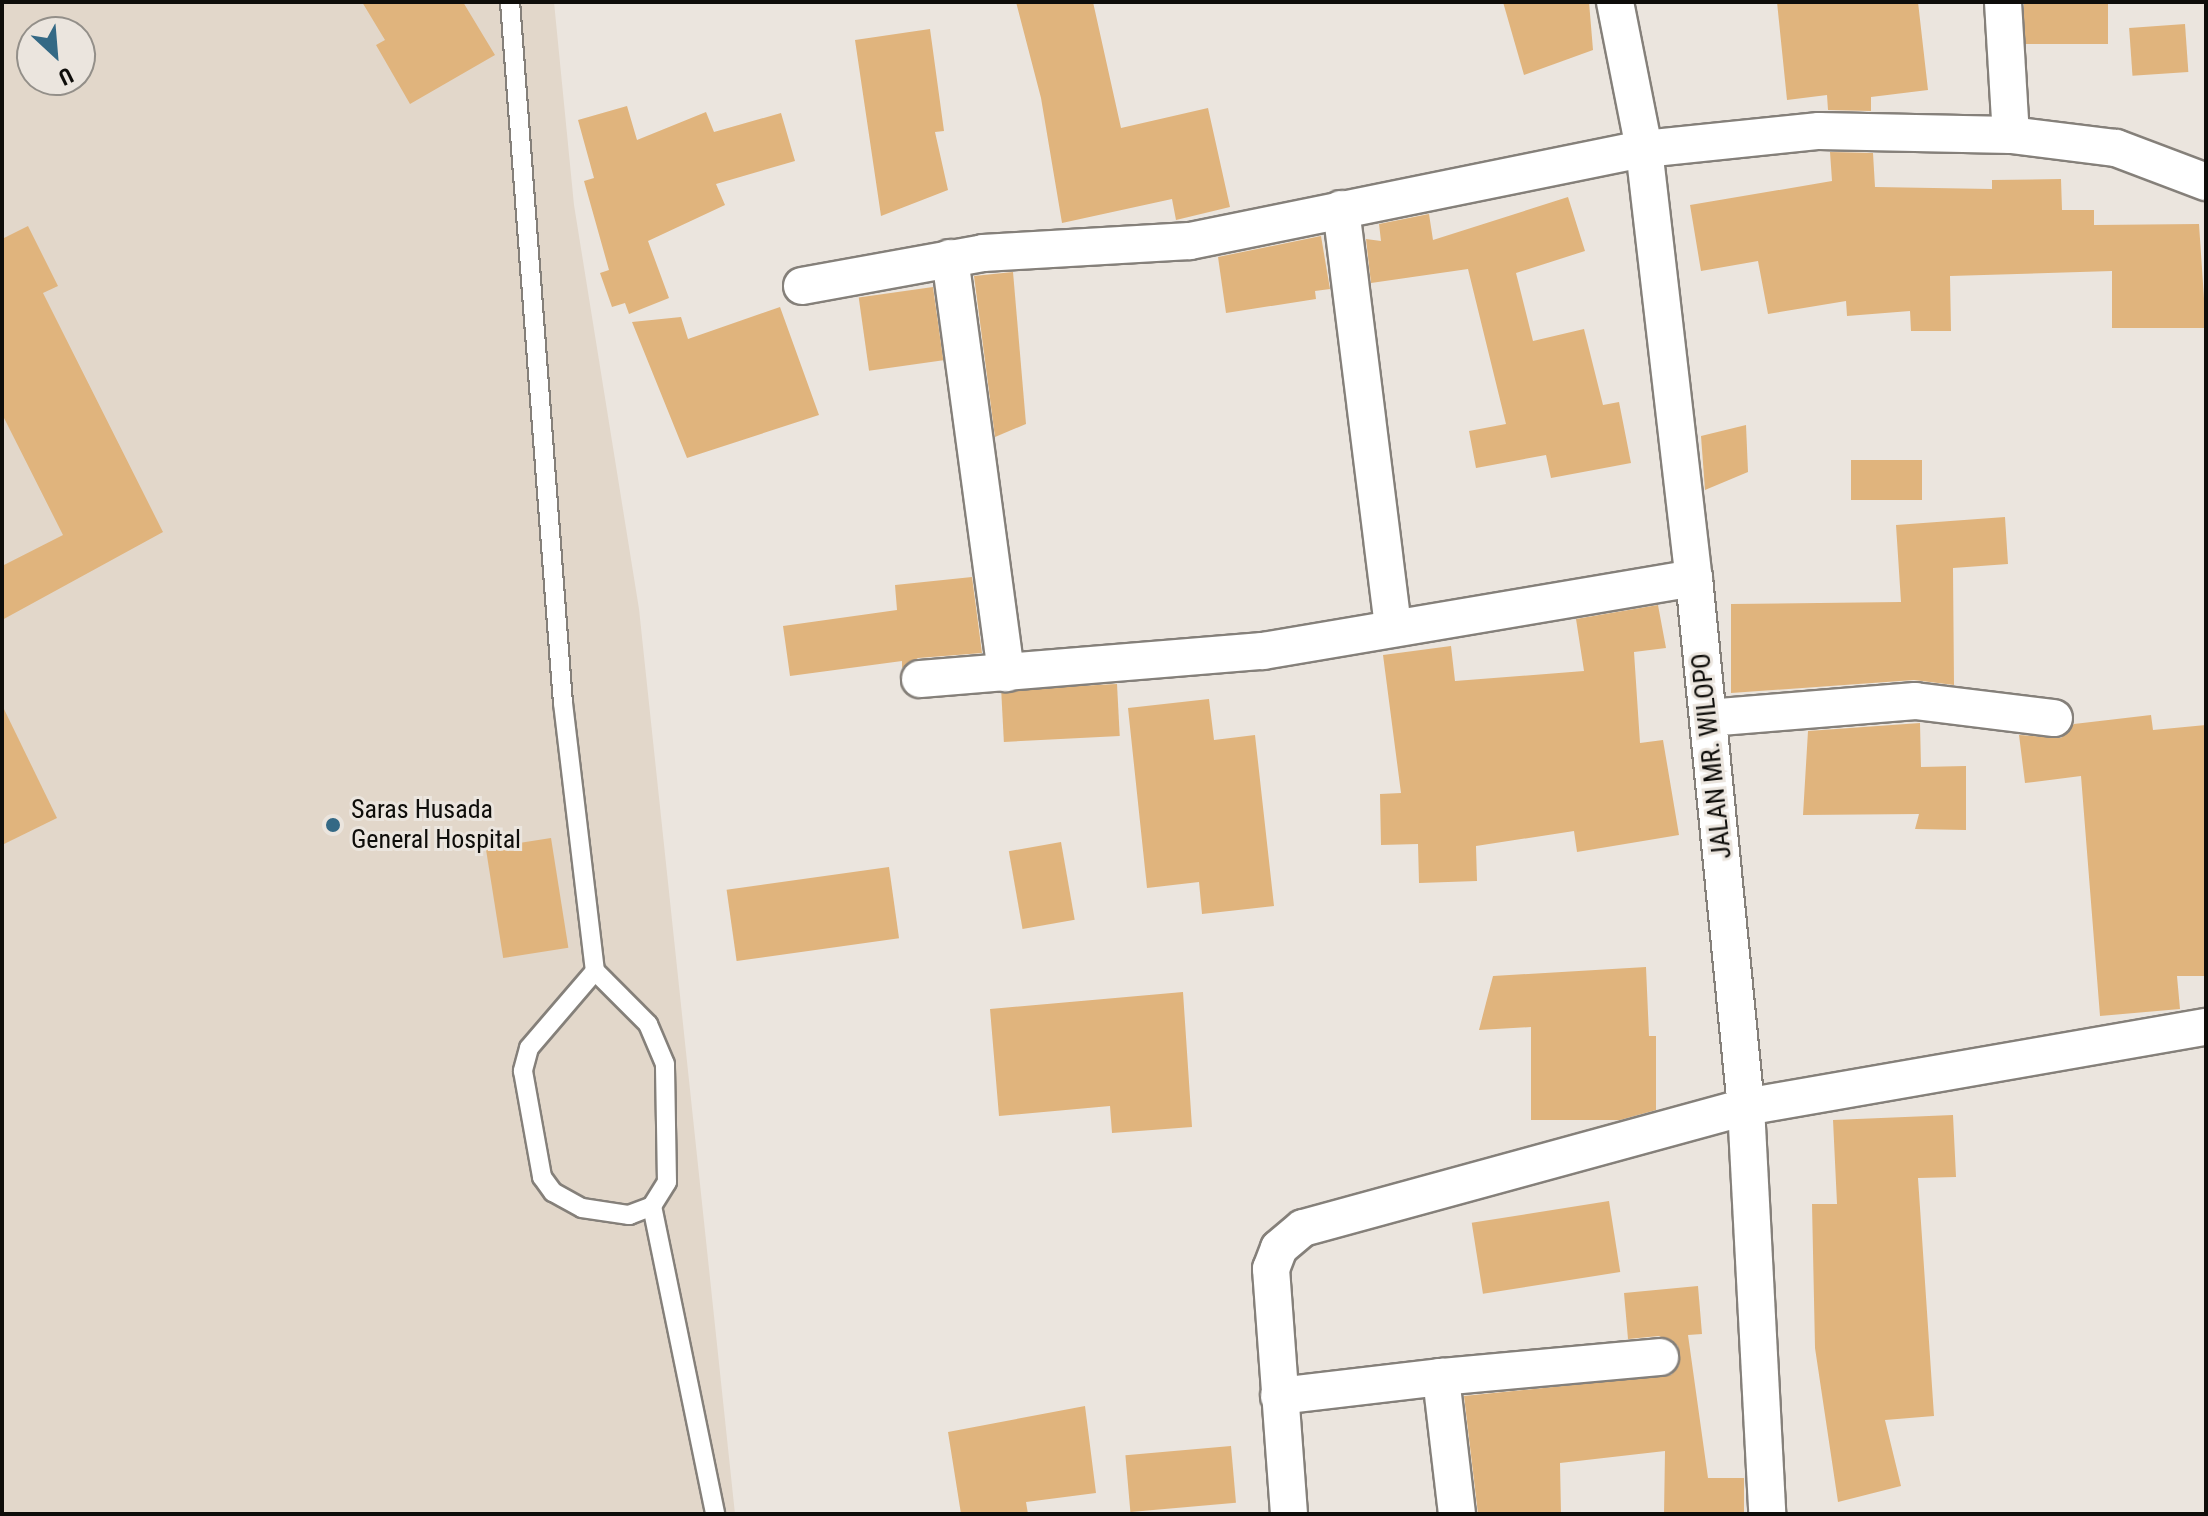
<!DOCTYPE html>
<style>
body{margin:0}
#map{position:relative;width:2208px;height:1516px;overflow:hidden;background:#ebe5de;font-family:"Roboto Condensed",sans-serif}
div>[style]{position:absolute}
.built>*{inset:0;background:#e2d7ca}
.building>*{inset:0;background:#e0b47d;transform-origin:0 0}
.roads{filter:drop-shadow(2px 0 #85807a) drop-shadow(-2px 0 #85807a) drop-shadow(0 2px #85807a) drop-shadow(0 -2px #85807a)}
.lane>*{height:18px;margin:-9px;padding:0 9px;transform-origin:9px;border-radius:9px;background:#fff}
.street>*{height:36px;margin:-18px;padding:0 18px;transform-origin:18px;border-radius:18px;background:#fff}
.dots>*{width:22px;height:22px;translate:-50% -50%;box-sizing:border-box;border:4px solid #ebe5de;border-radius:50%}
span{translate:-50% -50%;white-space:nowrap;text-align:center;line-height:1.15;-webkit-text-stroke:6px #ebe5de;paint-order:stroke}
.street-label{font-size:26px;color:#0e0d0a}
.poi-label{font-size:26px;color:#0e0d0a}
.left{translate:0 -50%;text-align:left}
.frame{position:absolute;inset:0;border:4px solid #0e0d0a;pointer-events:none}
.north{position:absolute;left:16px;top:16px;width:80px;height:80px;box-sizing:border-box;background:#ebe5de;border:2px solid #938f89;border-radius:50%;rotate:154deg;font-size:22px;font-weight:700;line-height:32px;text-align:center;color:#0e0d0a}
.north::after{content:'';display:block;margin:auto;width:28px;height:36px;background:#346985;clip-path:polygon(50% 0,100% 100%,50% 72%,0 100%)}
</style>
<div id="map">
<div class="built">
<div style="clip-path:polygon(evenodd,2px 2px,554px 2px,574px 205px,639px 609px,735px 1514px,2px 1514px,2px 2px,32px 32px,80px 32px,80px 80px,32px 80px,32px 32px)"></div>
</div>
<div class="building">
<div style="clip-path:polygon(362px 2px,463px 2px,495px 55px,410px 104px,376px 45px,385px 40px)"></div>
<div style="clip-path:polygon(1016px 2px,1093px 2px,1121px 128px,1208px 108px,1230px 207px,1176px 220px,1172px 199px,1062px 223px,1041px 98px)"></div>
<div style="clip-path:polygon(1503px 2px,1589px 2px,1593px 50px,1524px 75px)"></div>
<div style="clip-path:polygon(1777px 2px,1918px 2px,1928px 90px,1871px 97px,1871px 111px,1828px 110px,1827px 95px,1787px 100px)"></div>
<div style="left:2024px;top:2px;width:84px;height:42px"></div>
<div style="left:2185px;top:24px;width:48px;height:56px;rotate:86deg"></div>
<div style="clip-path:polygon(930px 29px,944px 131px,935px 132px,948px 190px,881px 216px,855px 40px)"></div>
<div style="clip-path:polygon(627px 106px,637px 140px,706px 112px,714px 132px,781px 113px,795px 161px,716px 184px,725px 205px,648px 241px,669px 298px,629px 314px,625px 303px,612px 307px,600px 273px,609px 270px,584px 181px,594px 178px,578px 120px)"></div>
<div style="clip-path:polygon(1830px 152px,1873px 153px,1875px 187px,1992px 189px,1992px 180px,2061px 179px,2062px 210px,2094px 210px,2094px 225px,2199px 224px,2206px 328px,2112px 328px,2112px 271px,1950px 276px,1951px 331px,1911px 331px,1910px 311px,1847px 316px,1846px 301px,1768px 314px,1758px 261px,1701px 271px,1690px 205px,1832px 181px)"></div>
<div style="clip-path:polygon(1568px 197px,1585px 251px,1516px 273px,1533px 341px,1584px 329px,1603px 405px,1619px 402px,1631px 463px,1551px 478px,1546px 455px,1476px 468px,1469px 431px,1506px 424px,1468px 269px,1371px 283px,1366px 239px,1381px 241px,1379px 224px,1429px 214px,1433px 240px)"></div>
<div style="clip-path:polygon(28px 226px,58px 286px,43px 293px,163px 532px,2px 620px,2px 566px,63px 535px,2px 414px,2px 239px)"></div>
<div style="clip-path:polygon(1321px 236px,1330px 289px,1315px 291px,1316px 299px,1226px 313px,1218px 257px)"></div>
<div style="clip-path:polygon(1013px 272px,1026px 424px,995px 437px,974px 276px)"></div>
<div style="left:933px;top:287px;width:74px;height:75px;rotate:82deg"></div>
<div style="clip-path:polygon(780px 307px,819px 415px,687px 458px,632px 322px,681px 317px,688px 339px)"></div>
<div style="clip-path:polygon(1746px 425px,1748px 472px,1705px 490px,1701px 436px)"></div>
<div style="left:1922px;top:460px;width:40px;height:71px;rotate:90deg"></div>
<div style="clip-path:polygon(2005px 517px,2008px 564px,1953px 568px,1954px 685px,1914px 680px,1731px 693px,1731px 604px,1901px 602px,1896px 525px)"></div>
<div style="clip-path:polygon(972px 577px,982px 653px,918px 658px,902px 668px,902px 661px,790px 676px,783px 626px,897px 610px,895px 585px)"></div>
<div style="clip-path:polygon(1658px 605px,1666px 648px,1634px 652px,1640px 743px,1663px 740px,1679px 835px,1577px 852px,1574px 831px,1476px 846px,1477px 881px,1419px 883px,1418px 844px,1381px 845px,1380px 794px,1401px 793px,1383px 655px,1451px 646px,1455px 681px,1584px 671px,1576px 619px)"></div>
<div style="left:1117px;top:684px;width:52px;height:116px;rotate:87deg"></div>
<div style="clip-path:polygon(1209px 699px,1214px 740px,1255px 735px,1274px 906px,1202px 914px,1199px 882px,1147px 888px,1128px 708px)"></div>
<div style="clip-path:polygon(2px 705px,57px 818px,2px 845px)"></div>
<div style="clip-path:polygon(2151px 715px,2153px 730px,2206px 725px,2206px 976px,2177px 976px,2180px 1009px,2100px 1016px,2081px 776px,2025px 783px,2019px 735px,2061px 738px,2074px 724px)"></div>
<div style="clip-path:polygon(1920px 723px,1921px 767px,1966px 766px,1966px 830px,1915px 829px,1919px 814px,1803px 815px,1808px 731px)"></div>
<div style="left:551px;top:838px;width:111px;height:66px;rotate:81deg"></div>
<div style="left:1061px;top:842px;width:79px;height:53px;rotate:80deg"></div>
<div style="left:889px;top:867px;width:72px;height:164px;rotate:82deg"></div>
<div style="clip-path:polygon(1646px 967px,1649px 1036px,1656px 1036px,1656px 1110px,1620px 1120px,1531px 1120px,1531px 1027px,1479px 1030px,1493px 976px)"></div>
<div style="clip-path:polygon(1183px 992px,1192px 1127px,1112px 1133px,1110px 1106px,999px 1116px,990px 1009px)"></div>
<div style="clip-path:polygon(1953px 1115px,1956px 1177px,1918px 1178px,1934px 1416px,1885px 1420px,1901px 1486px,1838px 1502px,1815px 1348px,1812px 1204px,1837px 1204px,1833px 1120px)"></div>
<div style="left:1609px;top:1201px;width:72px;height:139px;rotate:81deg"></div>
<div style="clip-path:polygon(1698px 1286px,1702px 1334px,1688px 1335px,1708px 1478px,1744px 1478px,1744px 1514px,1664px 1514px,1665px 1451px,1560px 1463px,1561px 1514px,1478px 1514px,1464px 1396px,1671px 1375px,1679px 1365px,1678px 1346px,1659px 1336px,1628px 1339px,1624px 1293px)"></div>
<div style="clip-path:polygon(1085px 1406px,1096px 1493px,1026px 1502px,1028px 1514px,961px 1514px,948px 1432px)"></div>
<div style="left:1231px;top:1446px;width:57px;height:106px;rotate:85deg"></div>
</div>
<div class="roads">
<div class="lane">
<div style="left:510px;top:2px;width:703px;rotate:85.68deg"></div>
<div style="left:563px;top:703px;width:270px;rotate:83.2deg"></div>
<div style="left:595px;top:971px;width:101px;rotate:130.6deg"></div>
<div style="left:529px;top:1048px;width:24px;rotate:105deg"></div>
<div style="left:523px;top:1071px;width:108px;rotate:79.8deg"></div>
<div style="left:542px;top:1177px;width:19px;rotate:54deg"></div>
<div style="left:553px;top:1192px;width:33px;rotate:29deg"></div>
<div style="left:582px;top:1208px;width:48px;rotate:8.5deg"></div>
<div style="left:629px;top:1215px;width:25px;rotate:-21deg"></div>
<div style="left:652px;top:1206px;width:28px;rotate:-58deg"></div>
<div style="left:667px;top:1182px;width:118px;rotate:-91deg"></div>
<div style="left:665px;top:1064px;width:43px;rotate:-113deg"></div>
<div style="left:648px;top:1024px;width:75px;rotate:-135deg"></div>
<div style="left:652px;top:1206px;width:314px;rotate:78.4deg"></div>
</div>
<div class="street">
<div style="left:1615px;top:2px;width:150px;rotate:78.8deg"></div>
<div style="left:1644px;top:149px;width:432px;rotate:83.4deg"></div>
<div style="left:1694px;top:578px;width:532px;rotate:84.39deg"></div>
<div style="left:1746px;top:1107px;width:408px;rotate:87deg"></div>
<div style="left:2003px;top:2px;width:133px;rotate:86.6deg"></div>
<div style="left:1341px;top:209px;width:420px;rotate:82.9deg"></div>
<div style="left:950px;top:258px;width:419px;rotate:82.3deg"></div>
<div style="left:802px;top:286px;width:184px;rotate:-10.3deg"></div>
<div style="left:983px;top:253px;width:207px;rotate:-3.3deg"></div>
<div style="left:1190px;top:241px;width:463px;rotate:-11.5deg"></div>
<div style="left:1644px;top:149px;width:176px;rotate:-5.9deg"></div>
<div style="left:1819px;top:131px;width:192px;rotate:1.2deg"></div>
<div style="left:2011px;top:135px;width:106px;rotate:7.1deg"></div>
<div style="left:2116px;top:148px;width:96px;rotate:20.7deg"></div>
<div style="left:920px;top:679px;width:344px;rotate:-4.7deg"></div>
<div style="left:1263px;top:651px;width:437px;rotate:-9.6deg"></div>
<div style="left:1708px;top:718px;width:208px;rotate:-4.7deg"></div>
<div style="left:1915px;top:701px;width:140px;rotate:7deg"></div>
<div style="left:1279px;top:1396px;width:163px;rotate:-6.7deg"></div>
<div style="left:1289px;top:1514px;width:246px;rotate:-94.2deg"></div>
<div style="left:1271px;top:1269px;width:22px;rotate:-69deg"></div>
<div style="left:1279px;top:1248px;width:31px;rotate:-40deg"></div>
<div style="left:1303px;top:1228px;width:459px;rotate:-15.3deg"></div>
<div style="left:1746px;top:1107px;width:467px;rotate:-9.9deg"></div>
<div style="left:1457px;top:1514px;width:138px;rotate:-96.7deg"></div>
<div style="left:1441px;top:1377px;width:220px;rotate:-5.2deg"></div>
</div>
</div>
<div class="dots">
<div style="left:333px;top:825px;background:#346985"></div>
</div>
<div class="street-label">
<span style="left:1712px;top:756px;rotate:-96deg">JALAN MR. WILOPO</span>
</div>
<div class="poi-label">
<span class="left" style="left:351px;top:825px">Saras Husada<br>General Hospital</span>
</div>
<div class="frame"></div>
<div class="north">U</div>
</div>
